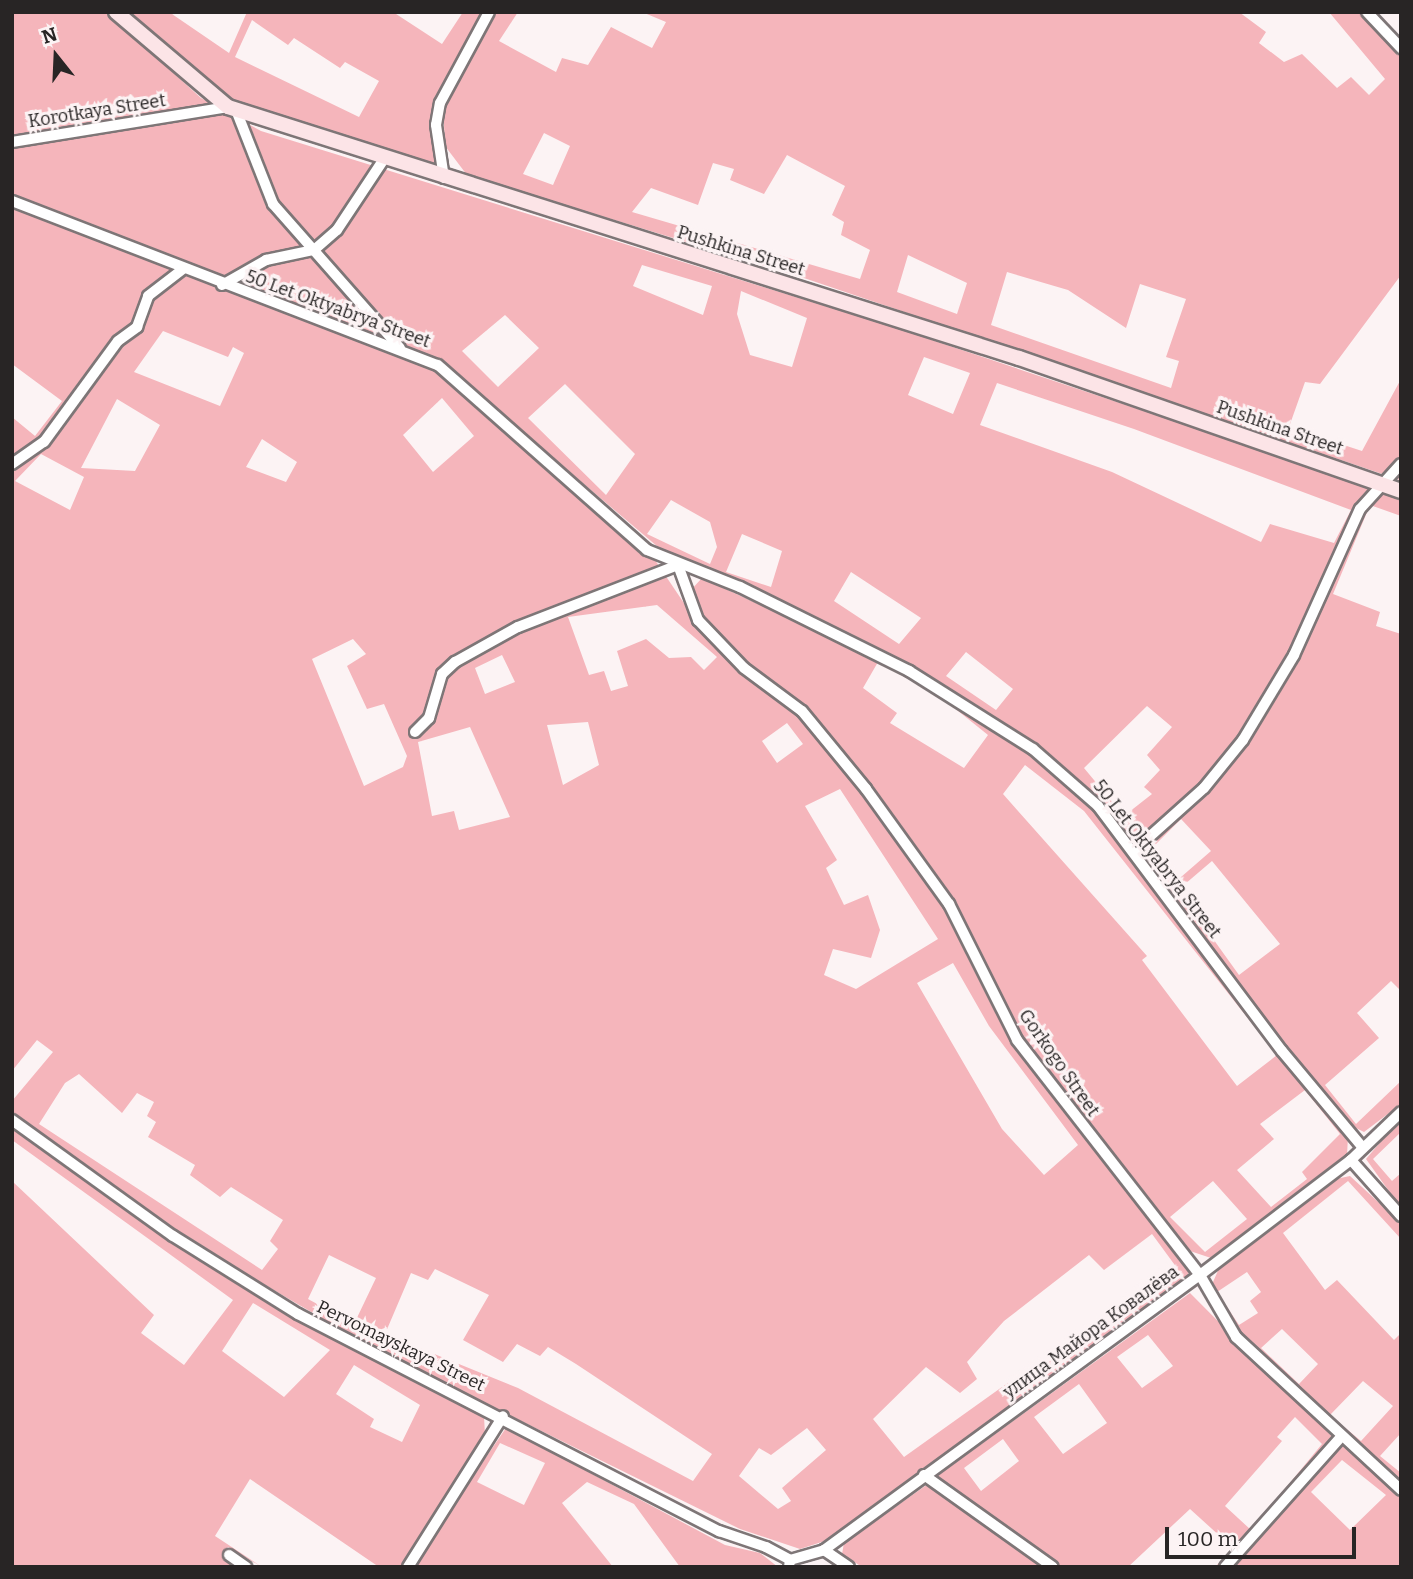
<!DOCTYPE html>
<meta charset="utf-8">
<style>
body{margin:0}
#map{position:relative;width:1413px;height:1579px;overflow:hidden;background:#fcf3f4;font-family:Bitter,serif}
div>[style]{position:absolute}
.green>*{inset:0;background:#f5b5bb}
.roads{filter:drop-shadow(2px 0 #7e7677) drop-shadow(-2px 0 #7e7677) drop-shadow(0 2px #7e7677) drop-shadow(0 -2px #7e7677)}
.street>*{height:10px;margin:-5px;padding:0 5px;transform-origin:5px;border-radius:5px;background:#fff}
.secondary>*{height:14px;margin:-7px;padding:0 7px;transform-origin:7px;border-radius:7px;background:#fce4e7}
span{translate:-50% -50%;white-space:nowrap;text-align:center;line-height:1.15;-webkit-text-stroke:6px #fcf3f4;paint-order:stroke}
.street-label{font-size:18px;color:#282525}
.frame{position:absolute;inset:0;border:14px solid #282525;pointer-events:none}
.north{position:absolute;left:21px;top:21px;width:70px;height:70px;-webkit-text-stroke:5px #fcf3f4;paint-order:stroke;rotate:342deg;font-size:19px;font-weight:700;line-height:28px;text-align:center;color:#282525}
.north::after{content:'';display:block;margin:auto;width:24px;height:32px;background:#282525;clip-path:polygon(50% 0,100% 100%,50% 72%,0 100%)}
.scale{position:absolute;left:1165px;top:1527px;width:191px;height:32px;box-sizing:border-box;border:4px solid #282525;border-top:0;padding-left:9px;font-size:21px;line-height:24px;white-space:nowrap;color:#282525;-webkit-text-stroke:5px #fcf3f4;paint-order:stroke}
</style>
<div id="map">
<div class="green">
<div style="clip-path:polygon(evenodd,12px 12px,106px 12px,201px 98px,261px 131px,902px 330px,1371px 487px,1291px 656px,1241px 741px,1138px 851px,1074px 776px,1009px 727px,918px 671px,671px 558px,440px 362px,412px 349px,405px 357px,437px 369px,655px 560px,698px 624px,803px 721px,866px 793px,945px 905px,1015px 1043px,1189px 1268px,1188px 1277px,831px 1539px,800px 1549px,740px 1529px,371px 1347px,202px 1248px,12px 1116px,12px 1101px,53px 1052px,37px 1040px,12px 1071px,12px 466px,45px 443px,136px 321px,42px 440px,12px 461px,12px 417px,35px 436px,62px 401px,12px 364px,12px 12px,642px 265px,712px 286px,703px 315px,633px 286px,642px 265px,12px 12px,741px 291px,807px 318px,792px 367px,750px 355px,737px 314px,741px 291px,12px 12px,505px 315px,539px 348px,498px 387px,462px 351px,505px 315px,12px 12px,163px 331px,228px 357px,233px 347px,244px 353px,220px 406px,134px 372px,163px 331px,12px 12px,924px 357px,970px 373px,953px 414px,908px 395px,924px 357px,12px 12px,997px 383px,1134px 429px,1351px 510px,1334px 543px,1270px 524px,1261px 542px,1112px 472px,980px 425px,997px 383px,12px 12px,565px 384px,635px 454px,606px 495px,528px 418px,565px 384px,12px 12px,442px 398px,474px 436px,433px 472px,403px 435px,442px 398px,12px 12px,117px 399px,160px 425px,135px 471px,81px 468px,117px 399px,12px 12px,262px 439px,297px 462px,286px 482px,246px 467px,262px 439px,12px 12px,41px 454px,84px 477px,70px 510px,15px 481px,41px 454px,12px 12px,671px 500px,710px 522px,717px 547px,710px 564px,647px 534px,671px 500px,12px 12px,742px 534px,782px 551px,771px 587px,726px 572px,742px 534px,12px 12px,851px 572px,921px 618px,899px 644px,834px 601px,851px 572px,12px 12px,657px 605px,717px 657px,704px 670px,691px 657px,669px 658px,646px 639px,617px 651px,628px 686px,611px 691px,604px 671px,589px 675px,568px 617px,657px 605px,12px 12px,353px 639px,366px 654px,347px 666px,367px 709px,384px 704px,407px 756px,403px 767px,364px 786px,312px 659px,353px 639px,12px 12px,966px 652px,1013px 689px,996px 710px,946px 676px,966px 652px,12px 12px,502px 655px,515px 682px,485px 694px,475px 668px,502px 655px,12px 12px,1147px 706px,1172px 727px,1147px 755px,1160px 770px,1144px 787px,1152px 794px,1124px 816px,1084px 768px,1147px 706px,12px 12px,588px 722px,599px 765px,563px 785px,547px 725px,588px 722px,12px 12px,787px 723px,803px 744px,777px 763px,762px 741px,787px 723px,12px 12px,470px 727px,510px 817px,459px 830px,454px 811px,432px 816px,418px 742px,470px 727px,12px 12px,840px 789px,938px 939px,856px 989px,824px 975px,833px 949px,871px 958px,880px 930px,868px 895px,844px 905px,826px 868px,837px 860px,805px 806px,840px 789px,12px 12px,953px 963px,989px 1026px,1078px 1145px,1044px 1175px,1002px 1129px,917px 983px,953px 963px,12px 12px,79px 1074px,122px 1113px,137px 1093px,154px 1102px,147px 1116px,156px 1122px,148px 1137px,195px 1165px,190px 1175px,220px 1197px,231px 1187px,283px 1220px,270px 1241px,278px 1249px,262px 1270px,39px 1124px,65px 1083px,79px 1074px,12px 12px,1152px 1234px,1177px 1268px,1069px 1351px,1009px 1382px,904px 1457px,873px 1419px,926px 1367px,960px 1393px,977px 1379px,967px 1362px,1004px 1321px,1089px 1255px,1104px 1270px,1152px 1234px,12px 12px,329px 1255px,376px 1278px,354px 1324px,308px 1299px,329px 1255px,12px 12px,435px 1269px,489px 1295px,463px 1340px,503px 1362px,517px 1344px,540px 1356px,548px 1347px,576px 1364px,712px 1454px,693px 1481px,518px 1388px,385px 1334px,411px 1273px,428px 1280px,435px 1269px,12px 12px,807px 1428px,826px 1450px,782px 1488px,791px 1501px,778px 1509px,739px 1476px,759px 1448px,771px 1455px,807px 1428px)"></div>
<div style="clip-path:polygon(evenodd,129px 12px,169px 12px,229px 53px,247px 12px,393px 12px,442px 44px,463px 12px,483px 12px,438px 96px,439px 163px,434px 168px,240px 105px,214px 89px,129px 12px,252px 20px,288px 45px,294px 38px,340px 68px,345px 62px,379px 81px,359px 117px,235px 57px,252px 20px)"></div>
<div style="clip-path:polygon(evenodd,493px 12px,518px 12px,499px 41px,556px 72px,562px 58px,588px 65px,611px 27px,652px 48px,666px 22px,642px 12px,1239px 12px,1266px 32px,1259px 43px,1284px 62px,1302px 54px,1337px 88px,1351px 77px,1369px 95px,1385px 79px,1329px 12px,1363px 12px,1401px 53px,1401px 275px,1320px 384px,1305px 382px,1289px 427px,1362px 451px,1401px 379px,1400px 480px,801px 277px,467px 175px,445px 146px,443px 104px,493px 12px,544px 133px,570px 146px,553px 185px,523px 174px,544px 133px,493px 12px,787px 155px,845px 186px,832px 215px,844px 222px,841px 235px,870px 250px,860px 279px,632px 212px,651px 188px,698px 205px,713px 163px,734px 169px,730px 180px,764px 194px,787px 155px,493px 12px,908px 255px,967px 283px,957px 314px,897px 292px,908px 255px,493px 12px,1007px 272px,1068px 290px,1126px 328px,1140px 284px,1186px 299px,1166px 357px,1179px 361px,1171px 388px,991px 325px,1007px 272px)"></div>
<div style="clip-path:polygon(evenodd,1379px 490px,1401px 498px,1401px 516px,1370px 505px,1333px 594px,1380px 612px,1376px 626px,1401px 634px,1401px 991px,1391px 981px,1357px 1013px,1379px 1038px,1325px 1085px,1356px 1124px,1401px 1081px,1401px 1104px,1364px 1132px,1350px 1125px,1282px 1044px,1141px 857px,1246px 741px,1363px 510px,1379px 490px,1181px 819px,1211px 851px,1173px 884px,1149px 851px,1181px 819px,1379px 490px,1212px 861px,1280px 944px,1239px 975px,1178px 890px,1212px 861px)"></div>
<div style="clip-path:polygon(evenodd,702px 578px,913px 676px,1032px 752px,1096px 811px,1348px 1136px,1347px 1156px,1211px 1258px,1187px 1250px,1018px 1034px,950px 902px,805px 712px,749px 667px,703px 619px,690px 591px,702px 578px,878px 662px,942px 698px,988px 735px,964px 768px,890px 723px,897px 713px,863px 688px,878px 662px,702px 578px,1025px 765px,1084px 811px,1277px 1055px,1237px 1086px,1142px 960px,1147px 956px,1003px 794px,1025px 765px,702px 578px,1305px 1090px,1340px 1134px,1302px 1172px,1307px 1179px,1271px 1207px,1237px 1170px,1274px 1139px,1260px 1124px,1305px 1090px,702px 578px,1213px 1181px,1247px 1219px,1205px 1252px,1170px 1217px,1213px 1181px)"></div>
<div style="clip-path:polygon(1401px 1118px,1401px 1132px,1373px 1159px,1392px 1181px,1401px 1173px,1401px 1208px,1366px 1159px)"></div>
<div style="clip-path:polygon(evenodd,12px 1127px,267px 1301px,484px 1416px,485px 1435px,403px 1567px,379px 1567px,250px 1479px,215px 1536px,262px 1567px,228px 1547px,223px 1556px,238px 1567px,12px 1567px,12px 1181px,154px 1315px,141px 1333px,184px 1365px,233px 1300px,12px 1140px,12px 1127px,253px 1303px,330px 1350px,284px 1397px,222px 1351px,253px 1303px,12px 1127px,354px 1365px,420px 1405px,402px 1442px,370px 1427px,374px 1419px,336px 1394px,354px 1365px)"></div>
<div style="clip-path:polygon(evenodd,1350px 1176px,1401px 1223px,1401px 1239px,1348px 1181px,1283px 1233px,1325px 1290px,1337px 1280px,1394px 1340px,1401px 1333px,1401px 1433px,1380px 1456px,1401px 1473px,1401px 1482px,1325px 1420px,1250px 1345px,1210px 1289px,1220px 1266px,1336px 1179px,1350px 1176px,1247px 1272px,1261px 1292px,1250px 1301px,1258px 1313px,1239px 1325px,1217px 1292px,1247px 1272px,1350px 1176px,1282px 1329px,1318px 1364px,1299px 1384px,1261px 1348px,1282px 1329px,1350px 1176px,1363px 1381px,1393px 1406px,1361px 1441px,1330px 1415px,1363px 1381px)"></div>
<div style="clip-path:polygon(evenodd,1190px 1293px,1334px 1438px,1222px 1567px,1215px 1567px,1233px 1548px,1190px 1509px,1128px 1567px,1056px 1567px,933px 1479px,1190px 1293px,1148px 1335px,1173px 1366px,1142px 1388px,1117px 1357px,1148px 1335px,1190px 1293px,1079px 1384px,1107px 1423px,1063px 1454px,1034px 1417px,1079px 1384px,1190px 1293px,1295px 1417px,1322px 1444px,1251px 1530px,1225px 1506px,1282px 1441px,1277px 1437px,1295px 1417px,1190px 1293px,1003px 1439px,1019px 1461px,981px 1491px,964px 1468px,1003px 1439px)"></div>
<div style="clip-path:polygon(evenodd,506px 1428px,725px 1545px,760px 1553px,778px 1567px,680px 1567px,634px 1504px,587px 1482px,562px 1503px,613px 1567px,411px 1567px,506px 1428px,500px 1443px,545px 1463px,524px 1505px,477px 1482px,500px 1443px)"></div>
<div style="clip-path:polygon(evenodd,1339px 1443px,1401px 1493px,1401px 1567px,1229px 1567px,1339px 1443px,1342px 1460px,1386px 1495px,1350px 1530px,1311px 1492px,1342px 1460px)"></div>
<div style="clip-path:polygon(928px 1484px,1046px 1567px,862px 1567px,842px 1554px,844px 1543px)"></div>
</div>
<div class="roads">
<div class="street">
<div style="left:1367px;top:12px;width:50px;rotate:46.6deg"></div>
<div style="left:236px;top:110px;width:101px;rotate:68.5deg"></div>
<div style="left:273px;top:204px;width:192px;rotate:48.6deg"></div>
<div style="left:12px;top:142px;width:219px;rotate:-9.2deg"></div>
<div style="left:444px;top:178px;width:54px;rotate:-98.6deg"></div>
<div style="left:436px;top:125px;width:22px;rotate:-80deg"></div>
<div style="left:440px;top:103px;width:103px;rotate:-61.7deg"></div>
<div style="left:12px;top:201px;width:456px;rotate:21.1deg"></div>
<div style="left:438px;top:365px;width:279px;rotate:41.5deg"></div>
<div style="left:647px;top:550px;width:100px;rotate:21.7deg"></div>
<div style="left:740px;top:587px;width:189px;rotate:26.4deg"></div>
<div style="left:909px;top:671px;width:146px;rotate:32.2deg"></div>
<div style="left:1033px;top:749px;width:86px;rotate:41.2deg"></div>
<div style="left:1098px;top:806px;width:306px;rotate:53.1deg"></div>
<div style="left:1282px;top:1051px;width:126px;rotate:50.1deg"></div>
<div style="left:222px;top:285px;width:51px;rotate:-29.6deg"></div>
<div style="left:266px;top:260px;width:49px;rotate:-11.8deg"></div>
<div style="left:314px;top:250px;width:30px;rotate:-41deg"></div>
<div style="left:337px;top:230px;width:85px;rotate:-56.5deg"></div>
<div style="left:12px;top:464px;width:39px;rotate:-35deg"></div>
<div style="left:44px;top:442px;width:125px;rotate:-53.8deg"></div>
<div style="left:118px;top:341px;width:24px;rotate:-36deg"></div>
<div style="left:137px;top:327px;width:33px;rotate:-70deg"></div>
<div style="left:148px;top:296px;width:44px;rotate:-37.6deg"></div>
<div style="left:415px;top:732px;width:20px;rotate:-45deg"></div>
<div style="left:429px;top:718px;width:46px;rotate:-73.5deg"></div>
<div style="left:442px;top:674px;width:18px;rotate:-43deg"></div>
<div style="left:455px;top:662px;width:72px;rotate:-29.1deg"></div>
<div style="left:518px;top:627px;width:172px;rotate:-21.2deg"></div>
<div style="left:678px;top:565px;width:59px;rotate:70deg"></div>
<div style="left:698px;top:620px;width:66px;rotate:46.2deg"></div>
<div style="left:744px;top:668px;width:72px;rotate:36.6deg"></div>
<div style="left:802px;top:711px;width:101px;rotate:50.6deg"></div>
<div style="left:866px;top:789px;width:142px;rotate:54.2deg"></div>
<div style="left:949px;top:904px;width:152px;rotate:63.4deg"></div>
<div style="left:1017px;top:1040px;width:298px;rotate:52.1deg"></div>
<div style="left:1200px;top:1275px;width:72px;rotate:59.9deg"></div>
<div style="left:1236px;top:1337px;width:225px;rotate:42.8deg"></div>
<div style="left:1137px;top:857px;width:21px;rotate:-61deg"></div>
<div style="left:1147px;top:839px;width:76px;rotate:-41.8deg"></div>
<div style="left:1204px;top:788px;width:62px;rotate:-50.9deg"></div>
<div style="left:1243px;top:740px;width:99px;rotate:-59deg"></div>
<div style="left:1294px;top:655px;width:160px;rotate:-65.7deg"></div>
<div style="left:1360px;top:509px;width:61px;rotate:-47.7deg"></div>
<div style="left:12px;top:1120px;width:198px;rotate:35.8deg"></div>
<div style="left:173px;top:1236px;width:147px;rotate:32deg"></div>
<div style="left:298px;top:1314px;width:474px;rotate:27.3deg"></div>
<div style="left:719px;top:1531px;width:50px;rotate:18.8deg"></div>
<div style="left:766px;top:1547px;width:27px;rotate:28deg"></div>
<div style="left:790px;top:1560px;width:7px;rotate:98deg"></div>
<div style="left:1351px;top:1160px;width:75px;rotate:48.2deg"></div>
<div style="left:924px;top:1475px;width:158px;rotate:35.5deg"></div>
<div style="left:824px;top:1550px;width:30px;rotate:34deg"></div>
<div style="left:229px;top:1555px;width:21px;rotate:35deg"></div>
<div style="left:790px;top:1560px;width:35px;rotate:-16deg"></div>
<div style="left:824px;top:1550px;width:466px;rotate:-36.2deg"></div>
<div style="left:1200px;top:1275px;width:190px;rotate:-37.3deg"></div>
<div style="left:1351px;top:1160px;width:69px;rotate:-43.8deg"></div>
<div style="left:408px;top:1567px;width:178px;rotate:-57.8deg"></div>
<div style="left:1225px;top:1567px;width:171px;rotate:-48.3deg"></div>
</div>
<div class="secondary">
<div style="left:116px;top:12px;width:147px;rotate:40.3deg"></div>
<div style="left:228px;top:107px;width:830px;rotate:17.61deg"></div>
<div style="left:1019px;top:358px;width:404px;rotate:19.2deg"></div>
</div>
</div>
<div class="street-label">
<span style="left:97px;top:111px;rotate:-9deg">Korotkaya Street</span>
<span style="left:741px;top:251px;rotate:17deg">Pushkina Street</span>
<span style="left:338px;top:309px;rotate:20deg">50 Let Oktyabrya Street</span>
<span style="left:1280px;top:428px;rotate:19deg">Pushkina Street</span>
<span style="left:1157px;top:859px;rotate:52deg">50 Let Oktyabrya Street</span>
<span style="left:1059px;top:1063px;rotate:55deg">Gorkogo Street</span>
<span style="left:1091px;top:1332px;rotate:-36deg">улица Майора Ковалёва</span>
<span style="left:401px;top:1346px;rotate:26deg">Pervomayskaya Street</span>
</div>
<div class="frame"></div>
<div class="north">N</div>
<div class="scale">100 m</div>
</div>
